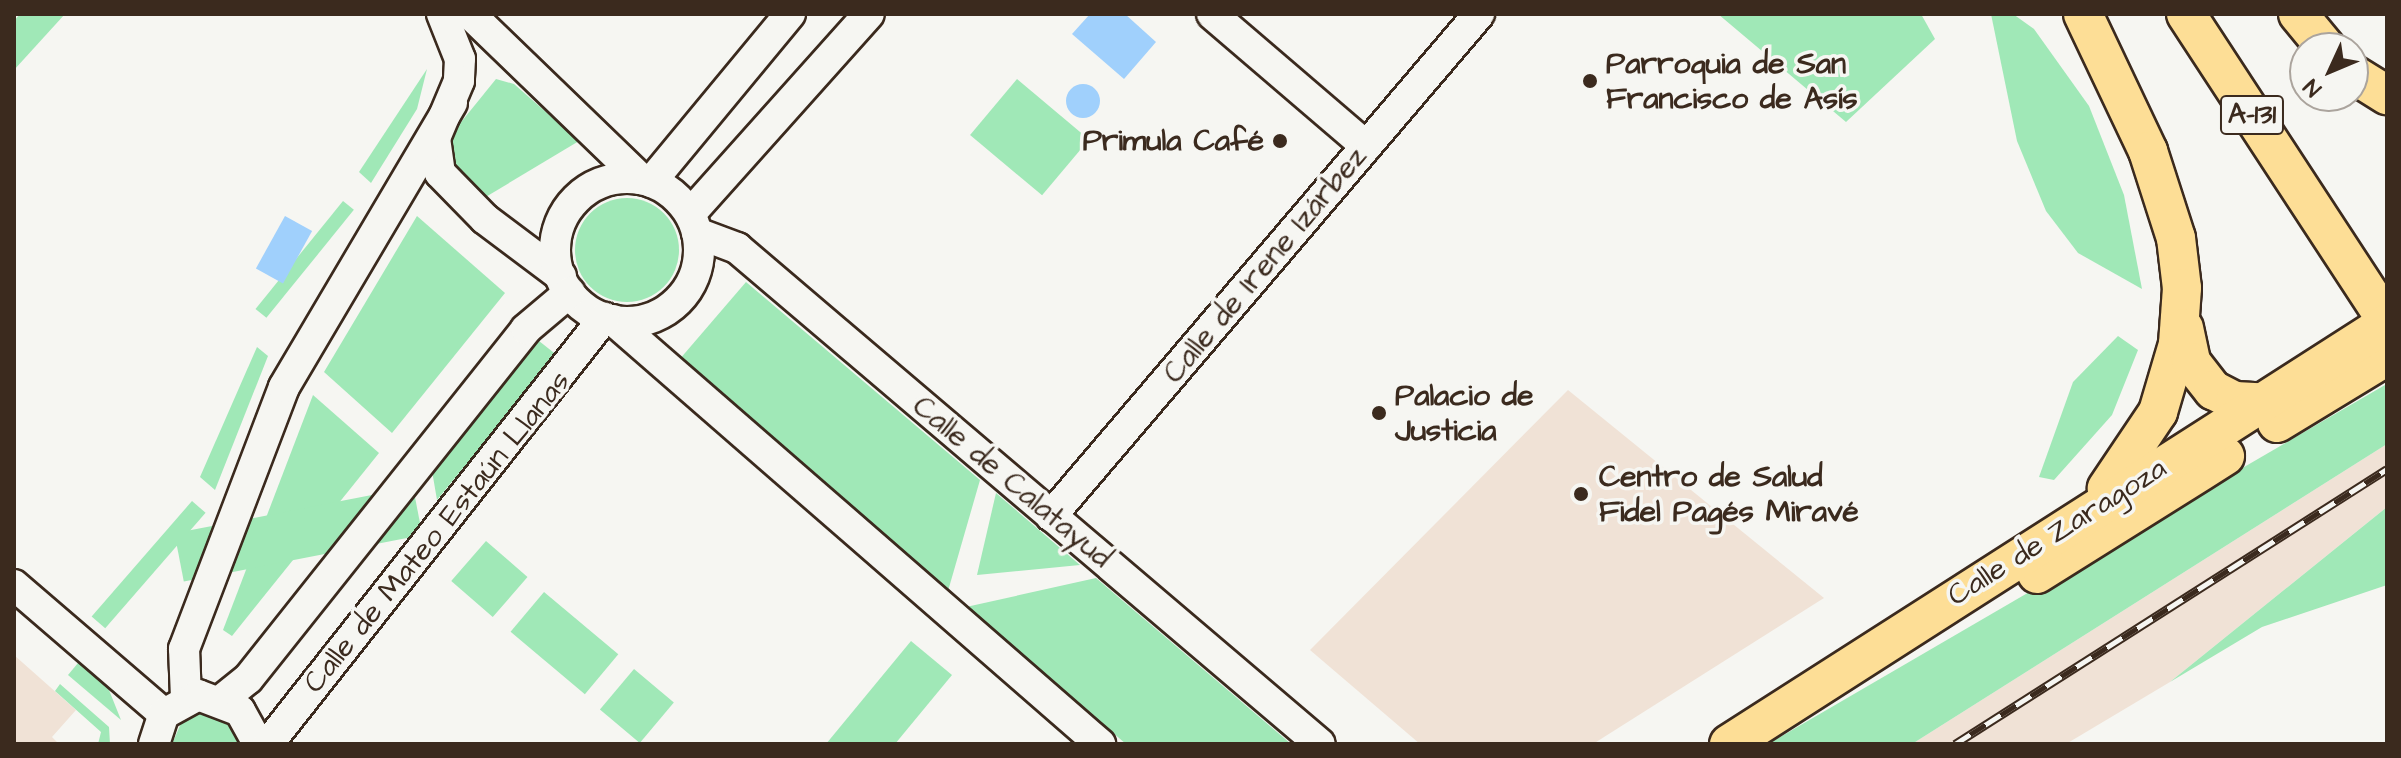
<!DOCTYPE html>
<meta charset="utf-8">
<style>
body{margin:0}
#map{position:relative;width:2401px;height:758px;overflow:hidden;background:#f6f6f2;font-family:"Architects Daughter",sans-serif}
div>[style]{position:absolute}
.built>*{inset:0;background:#f0e2d6}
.green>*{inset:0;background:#a0e8b7;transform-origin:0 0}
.round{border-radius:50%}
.water>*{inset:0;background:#a0d0fc;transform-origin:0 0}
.roads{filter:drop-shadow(2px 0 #3b2a1e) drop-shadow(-2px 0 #3b2a1e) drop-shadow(0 2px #3b2a1e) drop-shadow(0 -2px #3b2a1e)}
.minor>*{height:30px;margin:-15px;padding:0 15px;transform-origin:15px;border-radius:15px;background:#f6f6f2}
.minor>.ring{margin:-15px;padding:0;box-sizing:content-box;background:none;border:30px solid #f6f6f2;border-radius:50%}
.major>*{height:38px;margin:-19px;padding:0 19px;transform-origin:19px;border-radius:19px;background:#fdde96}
.rail>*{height:9px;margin-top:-4.5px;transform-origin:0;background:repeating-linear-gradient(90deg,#f6f6f2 0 18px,#3b2a1e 0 36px);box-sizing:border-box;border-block:2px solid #3b2a1e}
.dots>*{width:22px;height:22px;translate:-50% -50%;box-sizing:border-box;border:4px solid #f6f6f2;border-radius:50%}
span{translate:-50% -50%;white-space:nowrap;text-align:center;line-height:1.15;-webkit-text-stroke:7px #f6f6f2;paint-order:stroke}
.shield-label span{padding:2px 6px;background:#f6f6f2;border:2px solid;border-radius:6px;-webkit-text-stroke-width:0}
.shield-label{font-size:28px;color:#3b2a1e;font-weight:700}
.poi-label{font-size:30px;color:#3b2a1e;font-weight:700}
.left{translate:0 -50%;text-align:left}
.right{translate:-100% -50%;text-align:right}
.street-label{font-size:30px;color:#3b2a1e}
.frame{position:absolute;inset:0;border:16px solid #3b2a1e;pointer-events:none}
.north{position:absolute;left:2289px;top:32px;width:80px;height:80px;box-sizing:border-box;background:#f6f6f2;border:2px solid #aba49d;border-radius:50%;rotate:226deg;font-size:22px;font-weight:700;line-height:32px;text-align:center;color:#3b2a1e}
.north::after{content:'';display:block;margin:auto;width:28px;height:36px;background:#3b2a1e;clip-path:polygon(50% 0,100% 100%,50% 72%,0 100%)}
</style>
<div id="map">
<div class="built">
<div style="clip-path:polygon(1568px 390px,1824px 598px,1593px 744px,1420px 744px,1310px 650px)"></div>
<div style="clip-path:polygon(2387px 444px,2387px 507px,2170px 682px,2066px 744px,1912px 744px)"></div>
<div style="clip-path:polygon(14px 655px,76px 710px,52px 737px,59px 744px,14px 744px)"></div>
</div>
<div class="green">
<div style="clip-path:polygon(20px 14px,65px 14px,14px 70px,14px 21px)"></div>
<div style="clip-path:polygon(1718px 14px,1921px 14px,1935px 39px,1846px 122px)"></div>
<div style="clip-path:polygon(1991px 14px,2013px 14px,2034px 29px,2089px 106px,2124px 195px,2142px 289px,2078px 253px,2046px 211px,2017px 141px)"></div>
<div style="clip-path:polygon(427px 69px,417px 109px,371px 183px,359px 172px)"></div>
<div style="clip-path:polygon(496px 79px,514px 84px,579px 141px,484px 198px,448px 166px,449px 137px)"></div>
<div style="left:1017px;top:79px;width:94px;height:73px;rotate:40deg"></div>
<div class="round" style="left:575px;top:198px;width:104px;height:104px"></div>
<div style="left:343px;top:201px;width:14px;height:139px;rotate:39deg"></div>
<div style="clip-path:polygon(417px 216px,505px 293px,392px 433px,324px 372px)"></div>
<div style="clip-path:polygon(746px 282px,980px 480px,948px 591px,679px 360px)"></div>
<div style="clip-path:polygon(2118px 336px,2138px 350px,2112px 415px,2054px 480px,2039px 477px,2073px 382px)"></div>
<div style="clip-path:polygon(534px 337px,563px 360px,471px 474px,463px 468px,437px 500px,431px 465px)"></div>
<div style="clip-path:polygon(257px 347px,268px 356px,215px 490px,200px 477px)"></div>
<div style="clip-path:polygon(2385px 385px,2387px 444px,1912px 744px,1768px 744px)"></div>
<div style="clip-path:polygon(313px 395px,379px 453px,232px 636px,223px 630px)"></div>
<div style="left:413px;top:487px;width:49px;height:243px;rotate:79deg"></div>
<div style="clip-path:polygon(996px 493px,1080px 565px,977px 575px)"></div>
<div style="left:192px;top:501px;width:18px;height:153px;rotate:41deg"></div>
<div style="clip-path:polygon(2387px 507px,2387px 585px,2262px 627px,2170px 682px)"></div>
<div style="left:486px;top:541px;width:55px;height:53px;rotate:41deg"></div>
<div style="clip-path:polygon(1096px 578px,1291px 744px,1126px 744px,966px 607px)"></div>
<div style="left:544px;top:592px;width:97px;height:52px;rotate:40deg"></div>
<div style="clip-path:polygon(911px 641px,952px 675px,895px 744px,826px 744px)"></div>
<div style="clip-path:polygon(83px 657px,105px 680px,121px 720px,68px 675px)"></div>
<div style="left:634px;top:669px;width:52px;height:53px;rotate:40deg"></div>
<div style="clip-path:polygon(60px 684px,109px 727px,110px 744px,98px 744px,101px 732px,55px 691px)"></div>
<div style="clip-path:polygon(200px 713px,229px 725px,239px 744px,172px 744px,182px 721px)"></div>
</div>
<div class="water">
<div style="clip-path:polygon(1090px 14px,1125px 14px,1156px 42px,1124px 79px,1072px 34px)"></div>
<div class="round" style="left:1066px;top:84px;width:34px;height:34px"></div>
<div style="left:285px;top:216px;width:31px;height:60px;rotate:29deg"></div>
</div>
<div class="roads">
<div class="minor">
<div style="left:442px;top:14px;width:48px;rotate:68.2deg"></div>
<div style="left:460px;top:59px;width:22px;rotate:93deg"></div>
<div style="left:459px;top:81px;width:62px;rotate:112.8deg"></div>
<div style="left:435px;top:138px;width:35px;rotate:82deg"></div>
<div style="left:440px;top:173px;width:64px;rotate:45.6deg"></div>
<div style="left:485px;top:219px;width:95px;rotate:36.9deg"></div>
<div style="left:470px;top:14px;width:238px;rotate:44deg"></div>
<div style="left:1212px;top:14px;width:203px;rotate:40.6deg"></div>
<div class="ring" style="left:555px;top:178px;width:114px;height:114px"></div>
<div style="left:651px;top:182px;width:218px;rotate:-50.4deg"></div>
<div style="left:690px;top:214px;width:268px;rotate:-48.2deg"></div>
<div style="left:697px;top:233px;width:43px;rotate:20.6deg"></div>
<div style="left:737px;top:248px;width:765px;rotate:40.39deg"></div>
<div style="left:613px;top:320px;width:646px;rotate:41.04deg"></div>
<div style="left:1051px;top:516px;width:660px;rotate:-49.55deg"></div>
<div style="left:14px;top:585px;width:198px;rotate:40.7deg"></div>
<div style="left:186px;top:698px;width:49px;rotate:-92.3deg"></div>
<div style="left:184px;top:649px;width:280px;rotate:-69.1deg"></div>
<div style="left:284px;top:387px;width:330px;rotate:-59.4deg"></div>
<div style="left:223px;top:699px;width:32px;rotate:-39deg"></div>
<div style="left:248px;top:679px;width:447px;rotate:-51.5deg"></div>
<div style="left:526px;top:329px;width:57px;rotate:-40.1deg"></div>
<div style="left:154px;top:744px;width:32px;rotate:-72deg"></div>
<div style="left:164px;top:714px;width:39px;rotate:-29deg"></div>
<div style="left:198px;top:695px;width:45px;rotate:20.9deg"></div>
<div style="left:240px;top:711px;width:38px;rotate:61deg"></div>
<div style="left:268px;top:744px;width:543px;rotate:-51.74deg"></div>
</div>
<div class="major">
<div style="left:2083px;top:14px;width:152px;rotate:64.6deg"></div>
<div style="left:2148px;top:151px;width:91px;rotate:72.2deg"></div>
<div style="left:2176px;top:238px;width:50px;rotate:83.2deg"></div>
<div style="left:2182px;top:288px;width:56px;rotate:94.1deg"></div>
<div style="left:2178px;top:344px;width:71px;rotate:106.4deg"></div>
<div style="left:2158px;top:412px;width:92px;rotate:123.9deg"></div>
<div style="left:2186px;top:14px;width:367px;rotate:56.8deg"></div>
<div style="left:2298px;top:14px;width:44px;rotate:50.5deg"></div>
<div style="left:2353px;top:74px;width:40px;rotate:32deg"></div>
<div style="left:2184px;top:328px;width:35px;rotate:78deg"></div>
<div style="left:2191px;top:362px;width:36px;rotate:52deg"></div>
<div style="left:2213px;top:390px;width:25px;rotate:27deg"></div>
<div style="left:2235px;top:401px;width:38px;rotate:3deg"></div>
<div style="left:2277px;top:423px;width:129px;rotate:-31.3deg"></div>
<div style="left:2037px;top:574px;width:222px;rotate:-32.1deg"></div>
<div style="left:1729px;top:744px;width:781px;rotate:-32.61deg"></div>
</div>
</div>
<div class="rail">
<div style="left:1955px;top:744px;width:512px;rotate:-32.48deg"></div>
</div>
<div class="dots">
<div style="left:1590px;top:81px;background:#3b2a1e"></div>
<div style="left:1280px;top:141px;background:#3b2a1e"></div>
<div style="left:1379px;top:413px;background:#3b2a1e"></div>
<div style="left:1581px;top:494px;background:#3b2a1e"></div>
</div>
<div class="shield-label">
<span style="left:2252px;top:115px">A-131</span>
</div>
<div class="poi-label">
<span class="left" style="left:1606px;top:81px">Parroquia de San<br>Francisco de Asís</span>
<span class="right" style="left:1264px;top:141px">Primula Café</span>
<span class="left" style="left:1395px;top:413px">Palacio de<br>Justicia</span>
<span class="left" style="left:1599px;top:494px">Centro de Salud<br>Fidel Pagés Miravé</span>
</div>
<div class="street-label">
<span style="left:1265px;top:265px;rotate:-50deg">Calle de Irene Izárbez</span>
<span style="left:1012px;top:482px;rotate:40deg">Calle de Calatayud</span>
<span style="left:437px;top:532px;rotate:-51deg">Calle de Mateo Estaún Llanas</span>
<span style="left:2057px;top:532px;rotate:-32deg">Calle de Zaragoza</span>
</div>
<div class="frame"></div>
<div class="north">N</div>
</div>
